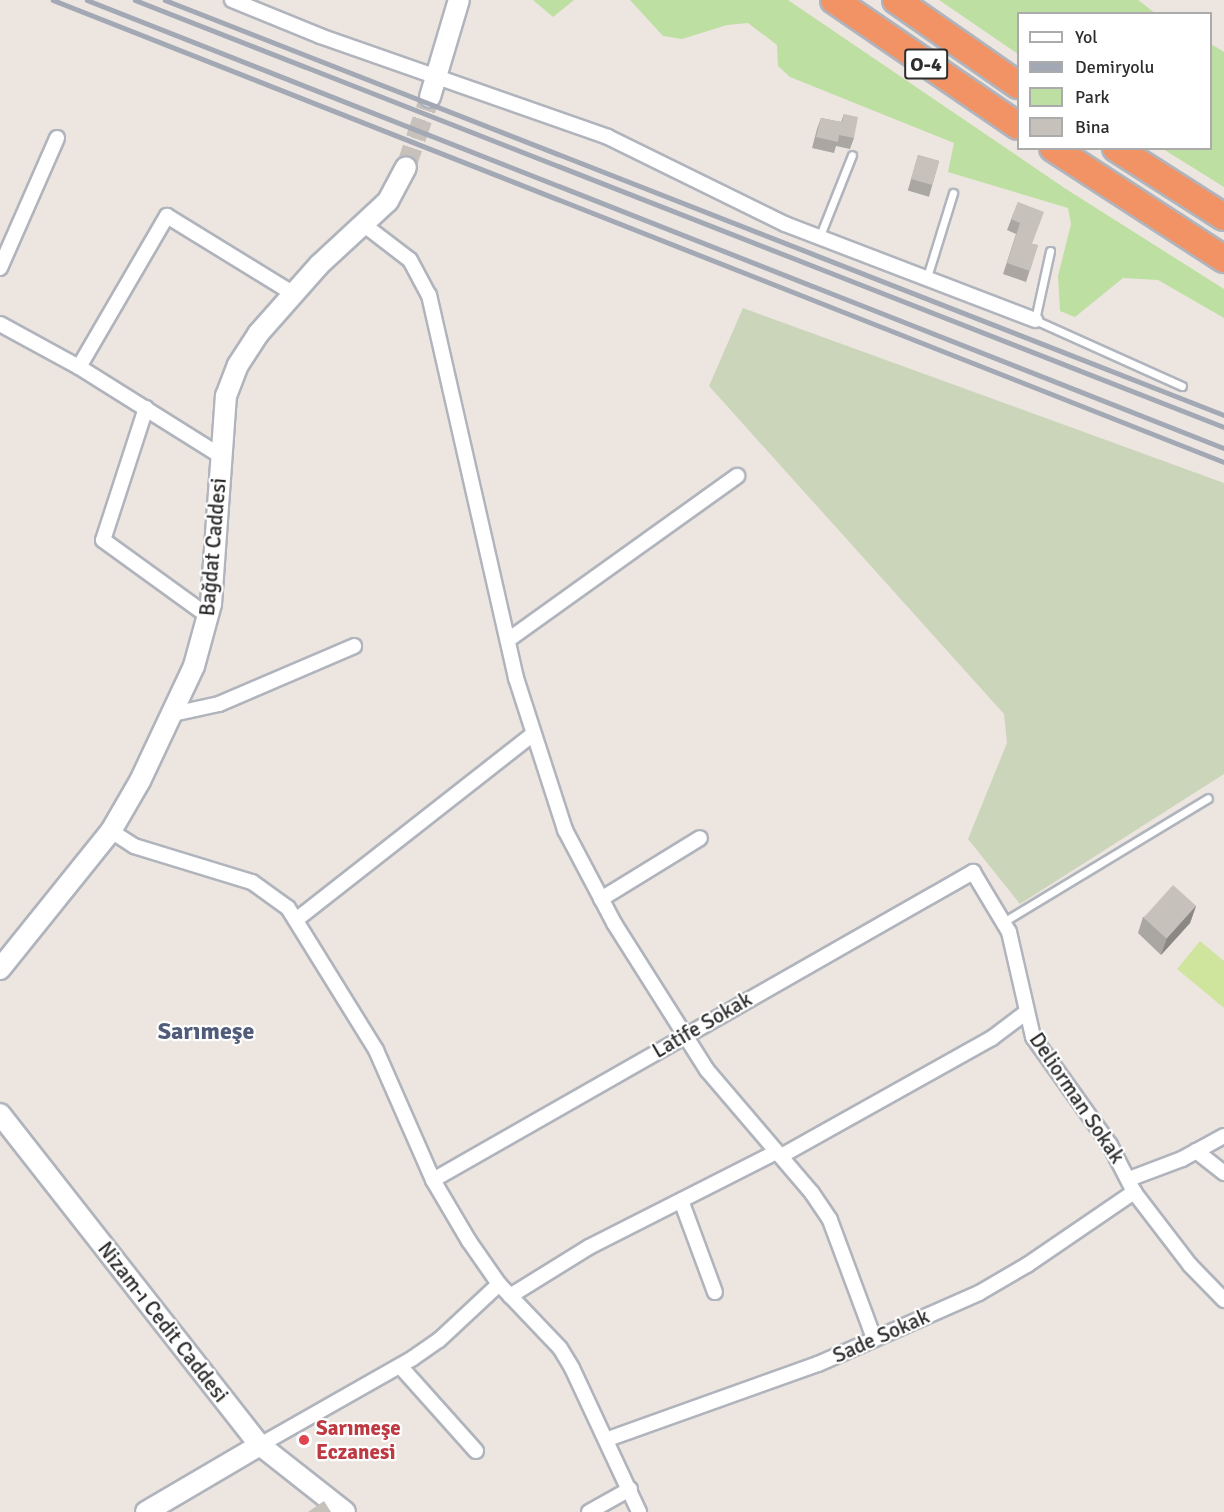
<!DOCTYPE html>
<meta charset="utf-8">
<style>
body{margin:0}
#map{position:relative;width:1224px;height:1512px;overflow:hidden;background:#ede6e0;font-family:Signika,sans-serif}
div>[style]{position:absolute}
.green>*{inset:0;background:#bddfa1}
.cemetery>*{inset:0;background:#cad5b9}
.pitch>*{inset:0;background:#cfe59e}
.secondary-tunnel>*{height:20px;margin-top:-10px;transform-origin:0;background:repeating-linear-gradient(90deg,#c7c1bc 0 20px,transparent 0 30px)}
.roads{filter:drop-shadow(2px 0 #b0b4bc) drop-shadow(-2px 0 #b0b4bc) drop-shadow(0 2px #b0b4bc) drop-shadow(0 -2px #b0b4bc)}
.lane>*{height:7px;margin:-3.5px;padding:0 3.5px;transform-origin:3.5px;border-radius:3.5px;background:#fff}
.street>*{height:14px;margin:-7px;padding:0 7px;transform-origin:7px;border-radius:7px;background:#fff}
.secondary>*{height:20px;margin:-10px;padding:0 10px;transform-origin:10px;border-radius:10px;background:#fff}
.highway>*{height:26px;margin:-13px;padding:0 13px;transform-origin:13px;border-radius:13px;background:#f29366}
.rail>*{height:4.5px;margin:-2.25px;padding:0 2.25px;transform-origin:2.25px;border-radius:2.25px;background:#a3a8b5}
.wall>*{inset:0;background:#aaa6a1;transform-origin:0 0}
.shaded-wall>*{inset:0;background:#8b8783}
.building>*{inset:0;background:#c6c1bb;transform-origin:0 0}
.dots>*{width:16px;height:16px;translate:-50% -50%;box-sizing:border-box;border:3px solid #fff;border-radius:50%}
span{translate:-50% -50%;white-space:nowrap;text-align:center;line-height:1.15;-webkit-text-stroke:4.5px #fff;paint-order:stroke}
.shield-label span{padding:2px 4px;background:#fff;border:2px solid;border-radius:4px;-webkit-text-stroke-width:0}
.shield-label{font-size:20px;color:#2d2d2d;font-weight:700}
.street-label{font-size:21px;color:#2d2d2d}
.health-label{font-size:21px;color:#be3a42;font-weight:700}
.left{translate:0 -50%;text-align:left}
.quarter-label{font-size:24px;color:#505c7a;font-weight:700}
.legend{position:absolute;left:1017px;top:12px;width:195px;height:138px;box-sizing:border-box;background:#fff;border:2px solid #ababab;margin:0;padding:8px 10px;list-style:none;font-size:18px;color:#2d2d2d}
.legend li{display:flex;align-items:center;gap:12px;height:30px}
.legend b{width:30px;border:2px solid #ababab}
</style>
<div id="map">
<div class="green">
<div style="clip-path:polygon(533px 0,574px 0,553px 17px)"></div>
<div style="clip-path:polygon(630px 0,788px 0,1066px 189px,1224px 289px,1224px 318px,1158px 280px,1123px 278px,1075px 317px,1060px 311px,1058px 276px,1071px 224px,1068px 208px,948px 172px,954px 143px,790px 77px,778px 66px,777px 45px,748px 23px,727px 25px,682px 39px,663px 36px)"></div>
<div style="clip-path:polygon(939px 0,1138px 0,1155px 13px,1018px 14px,1018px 54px)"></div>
<div style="clip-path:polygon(1211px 44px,1224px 52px,1224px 187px,1163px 149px,1210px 148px)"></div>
</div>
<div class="cemetery">
<div style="clip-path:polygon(743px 308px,1224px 483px,1224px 774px,1020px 904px,968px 839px,1007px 743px,1004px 714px,709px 386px)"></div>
</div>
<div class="pitch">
<div style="clip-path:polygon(1200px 941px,1224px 961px,1224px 1008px,1177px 969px)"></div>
</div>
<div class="secondary-tunnel">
<div style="left:406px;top:167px;width:74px;rotate:-71.1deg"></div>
</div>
<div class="roads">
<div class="lane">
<div style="left:819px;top:238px;width:89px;rotate:-68.3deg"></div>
<div style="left:1050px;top:251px;width:71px;rotate:102.3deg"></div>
<div style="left:1035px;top:320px;width:161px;rotate:24.2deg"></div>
<div style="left:927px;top:277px;width:88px;rotate:-72.8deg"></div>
<div style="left:1005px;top:921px;width:237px;rotate:-31.2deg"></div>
</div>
<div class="street">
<div style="left:232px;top:0;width:95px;rotate:22.2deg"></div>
<div style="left:320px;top:36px;width:305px;rotate:19.3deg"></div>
<div style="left:608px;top:137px;width:197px;rotate:26.2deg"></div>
<div style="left:785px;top:224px;width:268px;rotate:21deg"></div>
<div style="left:363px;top:224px;width:59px;rotate:37.5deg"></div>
<div style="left:410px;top:260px;width:40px;rotate:62deg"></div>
<div style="left:429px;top:295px;width:393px;rotate:77.2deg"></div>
<div style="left:516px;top:678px;width:160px;rotate:72.1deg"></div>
<div style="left:565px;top:830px;width:105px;rotate:62.2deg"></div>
<div style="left:614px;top:923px;width:174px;rotate:57.7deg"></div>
<div style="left:707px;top:1070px;width:162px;rotate:49.5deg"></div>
<div style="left:812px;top:1193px;width:32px;rotate:56deg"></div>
<div style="left:830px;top:1220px;width:126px;rotate:69.6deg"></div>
<div style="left:0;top:268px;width:142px;rotate:-66.3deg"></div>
<div style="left:0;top:324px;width:90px;rotate:28.6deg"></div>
<div style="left:79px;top:367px;width:168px;rotate:32.1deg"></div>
<div style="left:79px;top:367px;width:175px;rotate:-59.8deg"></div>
<div style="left:167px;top:216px;width:149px;rotate:31.6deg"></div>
<div style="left:146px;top:408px;width:139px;rotate:108deg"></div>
<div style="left:103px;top:540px;width:130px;rotate:35.9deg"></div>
<div style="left:508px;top:640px;width:282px;rotate:-35.6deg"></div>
<div style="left:173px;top:714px;width:47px;rotate:-12.3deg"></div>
<div style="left:219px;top:704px;width:147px;rotate:-23.2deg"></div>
<div style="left:111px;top:831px;width:27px;rotate:33deg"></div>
<div style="left:134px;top:846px;width:123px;rotate:17deg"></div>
<div style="left:252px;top:882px;width:44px;rotate:35.8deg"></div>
<div style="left:288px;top:908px;width:167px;rotate:58.2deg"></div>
<div style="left:376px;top:1050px;width:142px;rotate:66.3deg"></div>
<div style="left:433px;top:1180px;width:71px;rotate:59.5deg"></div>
<div style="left:469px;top:1241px;width:52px;rotate:55.1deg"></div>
<div style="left:499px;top:1284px;width:88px;rotate:46.4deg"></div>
<div style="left:560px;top:1348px;width:23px;rotate:59deg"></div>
<div style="left:572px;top:1368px;width:159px;rotate:65deg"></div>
<div style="left:601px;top:899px;width:116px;rotate:-31.6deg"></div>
<div style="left:296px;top:920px;width:300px;rotate:-38.1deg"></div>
<div style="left:1196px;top:1151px;width:36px;rotate:38deg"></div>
<div style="left:781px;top:1156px;width:242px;rotate:-29.2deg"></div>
<div style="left:992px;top:1038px;width:41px;rotate:-37.1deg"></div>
<div style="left:1129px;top:1179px;width:57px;rotate:-20.7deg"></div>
<div style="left:1182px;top:1159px;width:48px;rotate:-28.7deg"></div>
<div style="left:433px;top:1180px;width:622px;rotate:-29.7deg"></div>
<div style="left:973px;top:872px;width:70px;rotate:59deg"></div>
<div style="left:1009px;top:932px;width:108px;rotate:77.1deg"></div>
<div style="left:1033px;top:1037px;width:133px;rotate:54.5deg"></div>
<div style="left:1110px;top:1145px;width:53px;rotate:62.9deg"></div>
<div style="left:1134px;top:1192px;width:92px;rotate:52.5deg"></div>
<div style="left:1190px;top:1265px;width:49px;rotate:45.8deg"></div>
<div style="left:682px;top:1203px;width:95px;rotate:69.7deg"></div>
<div style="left:510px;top:1296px;width:93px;rotate:-31.8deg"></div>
<div style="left:589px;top:1247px;width:210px;rotate:-26.9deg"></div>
<div style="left:400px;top:1366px;width:114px;rotate:48.2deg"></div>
<div style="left:608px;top:1439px;width:223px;rotate:-19.7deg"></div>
<div style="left:818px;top:1364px;width:176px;rotate:-23.8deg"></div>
<div style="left:979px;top:1293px;width:56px;rotate:-30.3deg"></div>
<div style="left:1027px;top:1265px;width:130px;rotate:-34.3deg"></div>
<div style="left:260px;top:1445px;width:176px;rotate:-29.6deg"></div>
<div style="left:413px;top:1358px;width:32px;rotate:-35deg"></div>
<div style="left:439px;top:1340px;width:82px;rotate:-43deg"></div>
<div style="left:589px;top:1512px;width:47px;rotate:-29.3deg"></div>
</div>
<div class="secondary">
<div style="left:430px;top:97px;width:101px;rotate:-73.4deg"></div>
<div style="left:0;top:969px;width:177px;rotate:-51.2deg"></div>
<div style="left:111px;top:831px;width:58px;rotate:-59.9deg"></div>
<div style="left:140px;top:781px;width:127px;rotate:-64.8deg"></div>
<div style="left:194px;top:666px;width:64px;rotate:-74.7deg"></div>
<div style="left:211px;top:604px;width:209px;rotate:-85.9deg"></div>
<div style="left:226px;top:396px;width:33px;rotate:-69deg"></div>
<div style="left:238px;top:365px;width:37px;rotate:-57deg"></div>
<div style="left:258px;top:334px;width:92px;rotate:-48.5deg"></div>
<div style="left:319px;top:265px;width:94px;rotate:-42.8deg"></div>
<div style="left:388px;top:201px;width:38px;rotate:-62deg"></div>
<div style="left:0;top:1114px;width:421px;rotate:51.9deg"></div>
<div style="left:260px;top:1445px;width:108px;rotate:38.2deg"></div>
<div style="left:146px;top:1512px;width:132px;rotate:-30.4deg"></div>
</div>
<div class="highway">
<div style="left:834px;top:0;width:223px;rotate:34.4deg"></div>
<div style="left:896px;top:0;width:149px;rotate:34.9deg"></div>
<div style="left:1053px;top:148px;width:204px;rotate:33deg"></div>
<div style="left:1116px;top:148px;width:128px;rotate:32.6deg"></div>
</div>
</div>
<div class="rail">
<div style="left:53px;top:0;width:1259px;rotate:21.53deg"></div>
<div style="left:87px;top:0;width:1222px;rotate:21.51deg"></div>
<div style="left:135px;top:0;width:1170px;rotate:21.41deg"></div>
<div style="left:165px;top:0;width:1137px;rotate:21.4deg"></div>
</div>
<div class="wall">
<div style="clip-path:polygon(844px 114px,854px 138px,850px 149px,836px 146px,834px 153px,812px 148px,817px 129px,821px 118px,841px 122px)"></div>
<div style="left:918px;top:155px;width:22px;height:37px;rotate:16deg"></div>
<div style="clip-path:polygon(1018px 202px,1032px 244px,1038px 245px,1026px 282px,1003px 274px,1016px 234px,1007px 230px)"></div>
<div style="clip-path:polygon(1196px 906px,1190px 923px,1161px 955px,1138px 933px,1143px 917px)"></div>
</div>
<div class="shaded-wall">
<div style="clip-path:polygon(1196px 906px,1190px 923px,1161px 955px,1167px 938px)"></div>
</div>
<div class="building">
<div style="clip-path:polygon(844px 114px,858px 117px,854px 138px,839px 135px,838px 142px,816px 137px,821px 118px,842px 122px)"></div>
<div style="left:918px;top:155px;width:22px;height:25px;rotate:16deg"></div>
<div style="clip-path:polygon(1018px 202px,1044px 212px,1032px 244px,1038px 245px,1030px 271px,1007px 263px,1020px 223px,1011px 219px)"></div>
<div style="left:1173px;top:885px;width:31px;height:44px;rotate:42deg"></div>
<div style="clip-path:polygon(324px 1501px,331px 1512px,308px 1512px)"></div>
</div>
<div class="dots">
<div style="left:304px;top:1440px;background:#e0444e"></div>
</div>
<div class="shield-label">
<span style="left:926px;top:64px">O-4</span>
</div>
<div class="street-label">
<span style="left:213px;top:547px;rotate:-85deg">Bağdat Caddesi</span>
<span style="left:702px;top:1025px;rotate:-30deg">Latife Sokak</span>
<span style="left:1077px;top:1098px;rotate:56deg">Deliorman Sokak</span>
<span style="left:163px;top:1322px;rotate:52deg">Nizam-ı Cedit Caddesi</span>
<span style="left:881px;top:1336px;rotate:-24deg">Sade Sokak</span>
</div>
<div class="health-label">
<span class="left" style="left:316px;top:1440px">Sarımeşe<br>Eczanesi</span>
</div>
<div class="quarter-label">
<span style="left:206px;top:1032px">Sarımeşe</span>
</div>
<ul class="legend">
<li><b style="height:8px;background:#fff"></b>Yol</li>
<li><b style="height:8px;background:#a3a8b5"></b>Demiryolu</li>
<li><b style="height:16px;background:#bddfa1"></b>Park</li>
<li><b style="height:16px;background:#c6c1bb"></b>Bina</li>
</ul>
</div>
